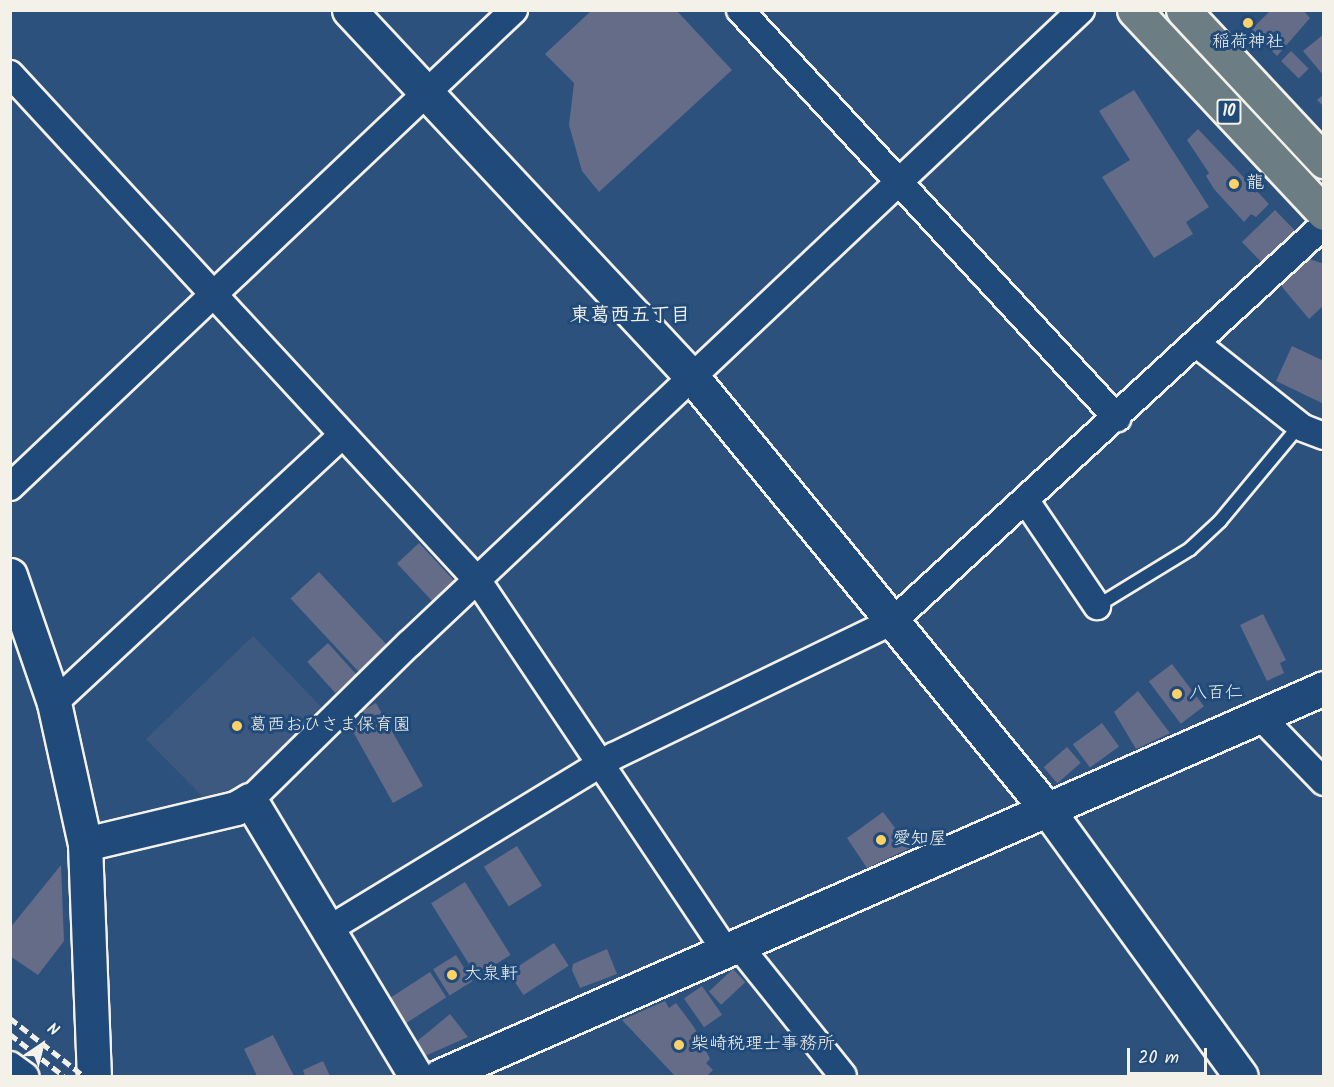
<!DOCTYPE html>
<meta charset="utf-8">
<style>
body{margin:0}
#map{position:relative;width:1334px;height:1087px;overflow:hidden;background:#2d517d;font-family:Kalam,"Klee One",sans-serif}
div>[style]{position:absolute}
.built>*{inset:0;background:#3e5980}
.building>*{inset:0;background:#646c88;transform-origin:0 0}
.roads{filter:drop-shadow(2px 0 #f4f1e8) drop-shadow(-2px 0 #f4f1e8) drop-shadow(0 2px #f4f1e8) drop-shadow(0 -2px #f4f1e8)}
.lane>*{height:12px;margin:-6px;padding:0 6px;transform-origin:6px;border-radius:6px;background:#1f4a7a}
.street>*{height:26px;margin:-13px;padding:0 13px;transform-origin:13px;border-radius:13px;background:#1f4a7a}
.secondary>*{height:33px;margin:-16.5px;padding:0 16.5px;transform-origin:16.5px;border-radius:16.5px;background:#1f4a7a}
.primary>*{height:33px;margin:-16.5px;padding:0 16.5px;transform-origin:16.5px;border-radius:16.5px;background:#6c7e84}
.rail>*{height:4.5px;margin-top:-2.25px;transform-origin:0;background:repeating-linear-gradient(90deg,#f4f1e8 0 9px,transparent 0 13.5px)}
.dots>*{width:16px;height:16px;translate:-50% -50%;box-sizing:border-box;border:3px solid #1f4a7a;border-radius:50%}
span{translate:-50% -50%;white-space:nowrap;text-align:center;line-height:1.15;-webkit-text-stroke:6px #1f4a7a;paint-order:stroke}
.shield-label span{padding:2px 4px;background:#1f4a7a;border:2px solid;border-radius:4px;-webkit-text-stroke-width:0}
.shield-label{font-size:16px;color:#f4f1e8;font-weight:700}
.poi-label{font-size:18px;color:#f4f1e8}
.left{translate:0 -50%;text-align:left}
.neighbourhood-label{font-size:20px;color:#f4f1e8;font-weight:700}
.frame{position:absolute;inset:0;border:12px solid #f4f1e8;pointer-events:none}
.north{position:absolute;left:12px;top:1015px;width:60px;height:60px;-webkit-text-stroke:4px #1f4a7a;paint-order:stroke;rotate:35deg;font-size:16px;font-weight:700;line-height:24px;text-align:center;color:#f4f1e8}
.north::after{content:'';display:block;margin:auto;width:21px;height:27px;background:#f4f1e8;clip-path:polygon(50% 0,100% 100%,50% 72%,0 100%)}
.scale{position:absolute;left:1127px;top:1048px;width:80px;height:27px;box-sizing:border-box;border:3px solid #f4f1e8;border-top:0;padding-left:8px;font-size:18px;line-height:21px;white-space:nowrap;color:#f4f1e8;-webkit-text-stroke:4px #1f4a7a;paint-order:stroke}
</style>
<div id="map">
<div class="built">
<div style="clip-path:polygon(253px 636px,328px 714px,240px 797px,205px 799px,146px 739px)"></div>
</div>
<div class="building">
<div style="clip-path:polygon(592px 10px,676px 10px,732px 70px,599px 192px,582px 171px,569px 125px,574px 83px,545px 54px)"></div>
<div style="clip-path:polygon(1271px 10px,1303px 10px,1310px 18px,1277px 56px,1251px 30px)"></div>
<div style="clip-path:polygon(1324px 34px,1324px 76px,1303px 51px)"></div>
<div style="left:1291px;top:51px;width:25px;height:14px;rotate:45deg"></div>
<div style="clip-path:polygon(1134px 90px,1209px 207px,1186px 222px,1193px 234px,1154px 258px,1102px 177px,1130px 160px,1099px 111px)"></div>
<div style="clip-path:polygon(1324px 94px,1324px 107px,1317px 100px)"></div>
<div style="clip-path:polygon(1198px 129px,1269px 204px,1256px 217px,1251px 214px,1244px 222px,1214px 189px,1206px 176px,1209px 173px,1187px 140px)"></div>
<div style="left:1275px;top:210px;width:30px;height:46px;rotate:46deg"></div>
<div style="clip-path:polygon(1304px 257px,1324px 264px,1324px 305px,1309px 319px,1278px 282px)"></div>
<div style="clip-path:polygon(1292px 346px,1324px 361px,1324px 404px,1276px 381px)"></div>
<div style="left:419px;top:543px;width:52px;height:30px;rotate:47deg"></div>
<div style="left:319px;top:572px;width:100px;height:39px;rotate:47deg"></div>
<div style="clip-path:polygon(1263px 614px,1286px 660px,1280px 663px,1284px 673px,1267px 681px,1240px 625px)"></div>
<div style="left:328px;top:643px;width:42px;height:28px;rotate:48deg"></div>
<div style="left:1172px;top:664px;width:53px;height:29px;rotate:53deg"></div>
<div style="clip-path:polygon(1138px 691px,1170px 733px,1136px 749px,1114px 712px)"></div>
<div style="clip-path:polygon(376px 703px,423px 786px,393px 803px,351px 728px,367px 719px,362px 711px)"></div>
<div style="left:1102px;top:723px;width:29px;height:36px;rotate:54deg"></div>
<div style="left:1067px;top:747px;width:21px;height:31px;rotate:49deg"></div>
<div style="clip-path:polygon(883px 812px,910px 848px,867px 868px,847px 838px)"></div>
<div style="left:517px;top:846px;width:47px;height:39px;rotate:58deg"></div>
<div style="clip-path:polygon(61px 865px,64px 941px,38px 975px,10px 956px,10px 928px)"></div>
<div style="left:465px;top:882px;width:86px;height:40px;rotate:58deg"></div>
<div style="left:554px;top:943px;width:27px;height:54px;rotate:57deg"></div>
<div style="clip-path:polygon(607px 949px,617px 974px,580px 988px,572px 970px,573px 964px)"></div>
<div style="left:456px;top:955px;width:31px;height:27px;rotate:58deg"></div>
<div style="left:733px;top:969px;width:18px;height:33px;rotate:47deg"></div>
<div style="left:430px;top:972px;width:30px;height:49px;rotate:57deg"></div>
<div style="left:702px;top:986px;width:35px;height:22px;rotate:55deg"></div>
<div style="clip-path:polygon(665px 1001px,669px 1008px,676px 1003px,694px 1027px,710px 1059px,706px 1063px,713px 1070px,707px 1076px,675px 1076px,622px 1020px)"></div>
<div style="clip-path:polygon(450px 1014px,468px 1037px,425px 1056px,415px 1043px)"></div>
<div style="clip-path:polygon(273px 1035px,294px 1076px,257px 1076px,244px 1049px)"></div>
<div style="clip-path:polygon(323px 1061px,330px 1076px,305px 1076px,303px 1070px)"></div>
</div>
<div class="roads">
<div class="lane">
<div style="left:1097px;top:606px;width:109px;rotate:-31.5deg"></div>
<div style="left:1190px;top:549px;width:41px;rotate:-43deg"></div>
<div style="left:1220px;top:521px;width:125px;rotate:-50.2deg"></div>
</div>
<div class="street">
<div style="left:740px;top:10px;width:556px;rotate:47.26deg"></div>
<div style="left:10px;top:74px;width:690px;rotate:47.29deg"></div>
<div style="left:478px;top:581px;width:445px;rotate:56.2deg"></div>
<div style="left:1197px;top:344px;width:135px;rotate:38.4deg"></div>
<div style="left:1303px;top:428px;width:22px;rotate:21deg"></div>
<div style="left:10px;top:487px;width:694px;rotate:-43.42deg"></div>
<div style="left:1026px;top:501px;width:127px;rotate:55.9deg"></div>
<div style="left:54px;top:703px;width:393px;rotate:-42.9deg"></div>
<div style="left:1259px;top:715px;width:93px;rotate:45.9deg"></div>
<div style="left:250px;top:800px;width:223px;rotate:-44.5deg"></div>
<div style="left:409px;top:644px;width:924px;rotate:-43.33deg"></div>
<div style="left:329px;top:929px;width:333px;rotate:-31.3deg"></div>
<div style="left:614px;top:756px;width:310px;rotate:-25.8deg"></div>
<div style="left:893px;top:621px;width:585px;rotate:-42.58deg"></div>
<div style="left:739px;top:946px;width:166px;rotate:51.3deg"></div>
<div style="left:10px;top:1065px;width:19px;rotate:36deg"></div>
</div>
<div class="secondary">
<div style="left:349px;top:10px;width:504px;rotate:46.93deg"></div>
<div style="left:693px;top:378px;width:561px;rotate:50.64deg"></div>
<div style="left:1049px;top:812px;width:326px;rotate:54deg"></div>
<div style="left:10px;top:575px;width:135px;rotate:71deg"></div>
<div style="left:54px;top:703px;width:144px;rotate:77.6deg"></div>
<div style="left:85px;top:844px;width:232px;rotate:87.8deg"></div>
<div style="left:85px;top:844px;width:155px;rotate:-13.4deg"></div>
<div style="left:236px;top:808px;width:16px;rotate:-30deg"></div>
<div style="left:250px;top:800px;width:322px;rotate:59deg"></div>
<div style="left:440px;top:1076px;width:965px;rotate:-23.7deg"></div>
</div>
<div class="primary">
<div style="left:1134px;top:10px;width:278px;rotate:46.9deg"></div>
<div style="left:1183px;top:10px;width:207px;rotate:47deg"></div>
</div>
</div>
<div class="rail">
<div style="left:10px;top:1018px;width:94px;rotate:38.1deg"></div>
<div style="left:10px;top:1034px;width:68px;rotate:37.9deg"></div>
</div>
<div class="dots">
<div style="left:1248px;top:23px;background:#ffd166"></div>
<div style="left:1234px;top:184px;background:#ffd166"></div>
<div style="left:1177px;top:694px;background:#ffd166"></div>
<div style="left:237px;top:726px;background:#ffd166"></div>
<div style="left:881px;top:840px;background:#ffd166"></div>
<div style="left:452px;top:975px;background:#ffd166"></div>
<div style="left:679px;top:1045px;background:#ffd166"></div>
</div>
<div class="shield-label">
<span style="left:1229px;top:112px">10</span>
</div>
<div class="poi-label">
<span style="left:1248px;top:43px">稲荷神社</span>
<span class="left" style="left:1246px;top:184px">龍</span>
<span class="left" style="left:1189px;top:694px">八百仁</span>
<span class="left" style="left:249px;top:726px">葛西おひさま保育園</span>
<span class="left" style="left:893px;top:840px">愛知屋</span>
<span class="left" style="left:464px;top:975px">大泉軒</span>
<span class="left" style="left:691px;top:1045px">柴崎税理士事務所</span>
</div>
<div class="neighbourhood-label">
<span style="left:630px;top:316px">東葛西五丁目</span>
</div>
<div class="frame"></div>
<div class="north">N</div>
<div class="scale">20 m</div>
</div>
